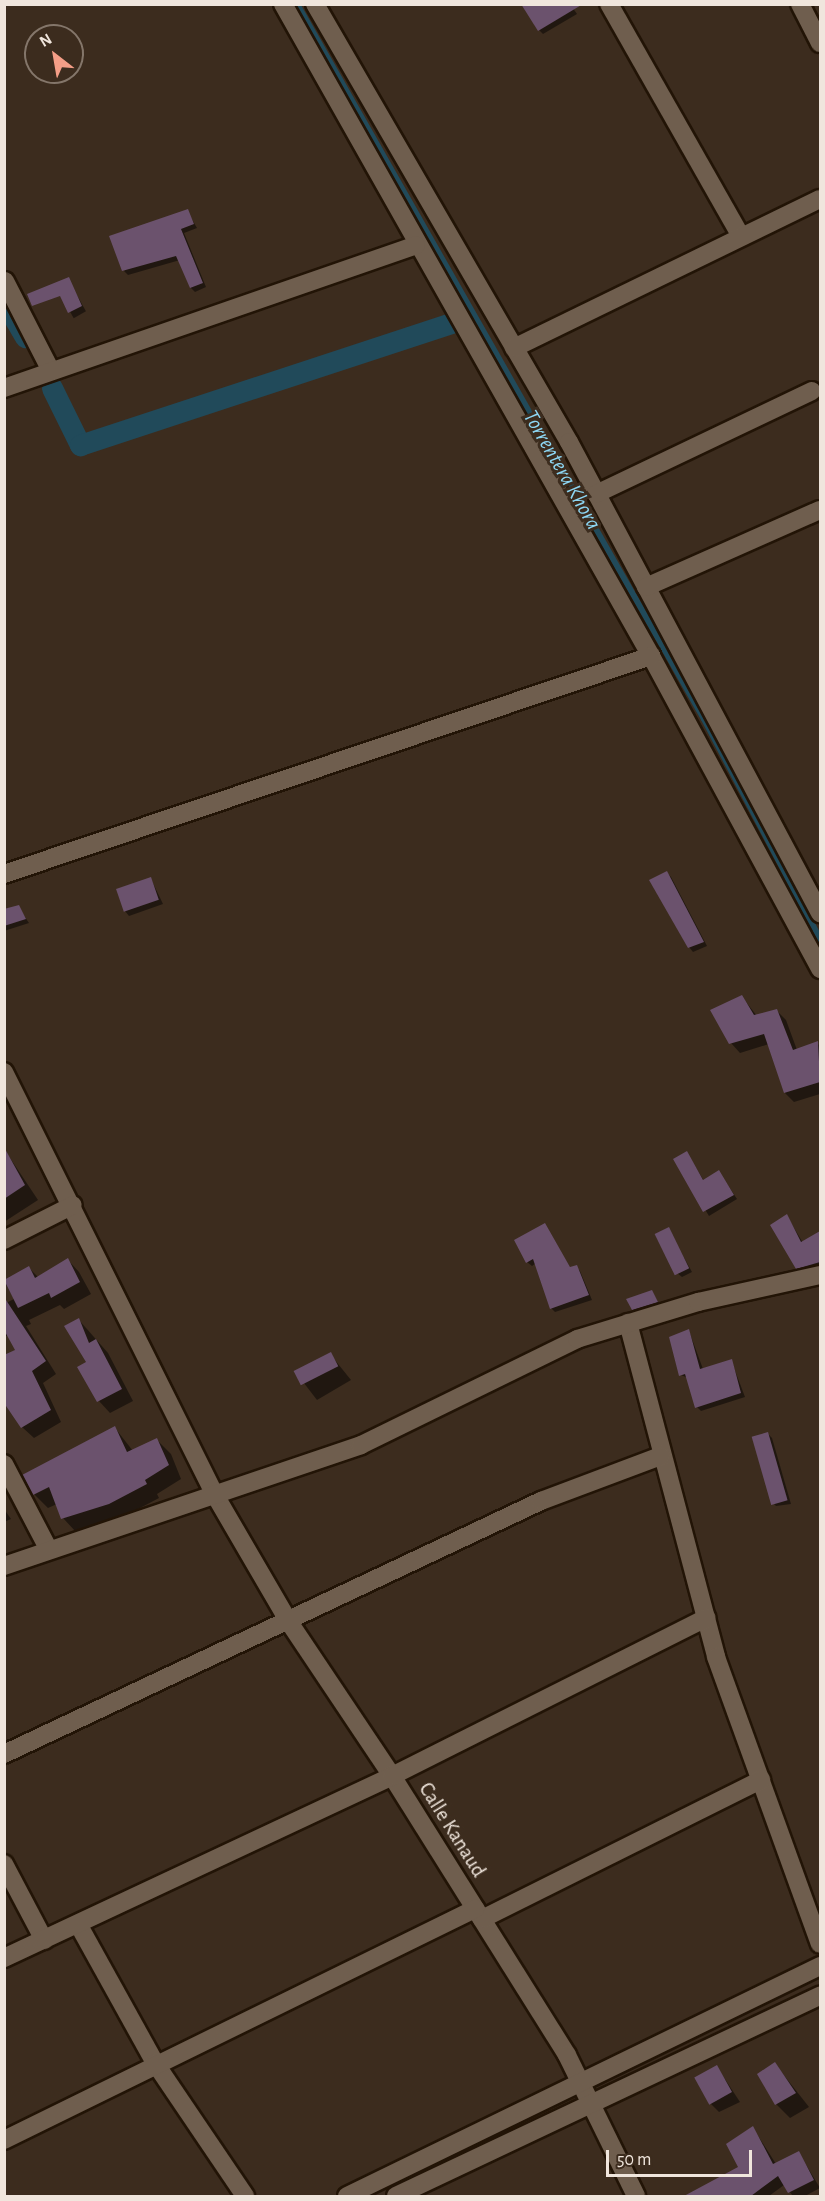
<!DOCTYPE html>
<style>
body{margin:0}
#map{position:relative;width:825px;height:2201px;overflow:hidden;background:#3c2c1e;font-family:"Alegreya Sans",sans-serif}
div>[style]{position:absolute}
.shadow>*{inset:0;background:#0007;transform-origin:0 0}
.stream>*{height:6px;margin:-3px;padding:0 3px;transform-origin:3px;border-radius:3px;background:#214a5a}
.canal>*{height:21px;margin:-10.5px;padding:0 10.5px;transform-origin:10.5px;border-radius:10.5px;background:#214a5a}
.building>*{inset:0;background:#6b526d;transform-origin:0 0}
.roads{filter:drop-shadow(2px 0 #221406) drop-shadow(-2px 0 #221406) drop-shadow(0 2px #221406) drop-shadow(0 -2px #221406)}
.minor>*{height:18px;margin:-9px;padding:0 9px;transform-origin:9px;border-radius:9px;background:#6f5e4e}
span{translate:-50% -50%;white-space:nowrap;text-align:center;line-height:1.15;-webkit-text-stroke:6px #3c2c1e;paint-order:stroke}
.street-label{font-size:21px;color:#f0e6dd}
.water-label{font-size:22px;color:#8dd6f3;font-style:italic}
.frame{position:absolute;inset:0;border:6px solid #f0e6dd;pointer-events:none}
.north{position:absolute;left:24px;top:24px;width:60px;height:60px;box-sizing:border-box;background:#3c2c1e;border:2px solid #84766a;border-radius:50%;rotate:329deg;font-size:16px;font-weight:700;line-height:24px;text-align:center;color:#f0e6dd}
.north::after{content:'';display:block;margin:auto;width:21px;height:27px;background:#f49e87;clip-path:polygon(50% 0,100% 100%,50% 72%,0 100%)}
.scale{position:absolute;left:606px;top:2150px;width:146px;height:27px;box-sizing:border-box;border:3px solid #f0e6dd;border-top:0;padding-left:8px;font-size:18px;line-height:21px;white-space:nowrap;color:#f0e6dd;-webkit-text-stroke:4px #3c2c1e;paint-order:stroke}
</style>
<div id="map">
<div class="shadow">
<div style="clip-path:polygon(570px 4px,577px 14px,543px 34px,539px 30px)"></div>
<div style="clip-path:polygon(187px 211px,197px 228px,184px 233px,206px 287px,195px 292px,191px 288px,180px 260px,128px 275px,124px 271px)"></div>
<div style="left:68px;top:279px;width:37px;height:14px;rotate:61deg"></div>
<div style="clip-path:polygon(667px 873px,671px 877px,707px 946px,693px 952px,689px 947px)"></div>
<div style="clip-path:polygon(151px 879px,163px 904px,129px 916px,125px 911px)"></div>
<div style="clip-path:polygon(18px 907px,29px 923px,4px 931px,4px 911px)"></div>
<div style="clip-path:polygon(742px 997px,757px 1016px,776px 1010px,786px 1020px,797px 1050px,817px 1043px,820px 1046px,820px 1094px,794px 1102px,785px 1093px,769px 1044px,740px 1053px,731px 1043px)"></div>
<div style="clip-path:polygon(4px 1149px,38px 1200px,4px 1222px)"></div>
<div style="clip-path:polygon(687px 1153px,704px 1181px,719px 1172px,737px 1199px,709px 1216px,675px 1160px)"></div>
<div style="clip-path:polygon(787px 1216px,803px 1243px,820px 1233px,820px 1268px,802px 1272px,798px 1268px)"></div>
<div style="clip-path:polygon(544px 1225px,571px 1269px,576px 1267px,580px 1271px,592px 1300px,555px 1312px,551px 1308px,536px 1263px,532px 1266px,527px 1262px)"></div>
<div style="clip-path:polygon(668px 1229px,692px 1272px,682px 1277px,677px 1273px)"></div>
<div style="clip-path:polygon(68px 1260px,79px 1272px,91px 1294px,64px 1309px,60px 1305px,29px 1320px,31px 1324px,26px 1326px,56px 1374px,43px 1383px,61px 1422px,34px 1438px,22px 1427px,17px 1351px,9px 1335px,4px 1337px,4px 1304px,14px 1299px,4px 1281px,29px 1268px,39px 1278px)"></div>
<div style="clip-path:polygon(652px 1292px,661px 1307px,638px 1314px,633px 1309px)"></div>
<div style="clip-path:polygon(79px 1320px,108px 1353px,133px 1401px,110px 1413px,99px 1401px)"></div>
<div style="clip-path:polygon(689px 1331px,703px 1369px,731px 1360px,745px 1397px,701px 1411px,697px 1407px,688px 1378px,681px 1375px)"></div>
<div style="clip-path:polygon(330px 1354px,351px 1380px,317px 1400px,297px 1374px)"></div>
<div style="clip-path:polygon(115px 1428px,133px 1451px,157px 1440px,171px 1454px,181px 1479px,157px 1494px,159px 1498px,123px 1517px,76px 1532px,63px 1518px,57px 1504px,48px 1508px,34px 1494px)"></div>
<div style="clip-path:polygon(768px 1434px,772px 1438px,791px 1504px,776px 1506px,772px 1502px)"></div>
<div style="clip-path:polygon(4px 1509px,11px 1519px,4px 1522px)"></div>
<div style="clip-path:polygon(775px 2064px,809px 2107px,790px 2118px,776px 2104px,759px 2075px)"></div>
<div style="clip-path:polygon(717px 2067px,740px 2102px,719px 2112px,710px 2103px)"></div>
<div style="clip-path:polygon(753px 2128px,776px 2164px,799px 2153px,820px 2188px,805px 2196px,793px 2196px,784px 2185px,769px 2196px,687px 2196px,740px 2167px)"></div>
</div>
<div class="stream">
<div style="left:297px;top:4px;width:823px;rotate:60.35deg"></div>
<div style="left:704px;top:719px;width:249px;rotate:62.2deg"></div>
</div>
<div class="canal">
<div style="left:4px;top:301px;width:42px;rotate:59.7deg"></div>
<div style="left:52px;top:388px;width:64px;rotate:63.8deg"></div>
<div style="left:80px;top:445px;width:394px;rotate:-18.2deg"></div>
</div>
<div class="building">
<div style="clip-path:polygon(521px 4px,583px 4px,538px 31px)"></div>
<div style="clip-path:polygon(188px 209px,194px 224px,181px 229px,203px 283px,190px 288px,176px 256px,122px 271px,109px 236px)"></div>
<div style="clip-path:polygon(69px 277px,82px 306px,68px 313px,60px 296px,32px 306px,27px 294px)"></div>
<div style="clip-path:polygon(667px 871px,704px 942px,688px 948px,649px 880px)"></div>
<div style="left:151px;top:877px;width:24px;height:37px;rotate:71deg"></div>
<div style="clip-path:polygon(19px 905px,26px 919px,4px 926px,4px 909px)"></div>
<div style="clip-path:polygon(742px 995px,754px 1015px,777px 1009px,793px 1050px,818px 1041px,820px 1082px,784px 1093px,764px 1034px,729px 1044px,710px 1010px)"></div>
<div style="clip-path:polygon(4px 1147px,25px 1185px,4px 1199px)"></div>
<div style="clip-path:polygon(687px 1151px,703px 1180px,719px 1170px,734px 1195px,703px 1212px,673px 1159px)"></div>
<div style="clip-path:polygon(787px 1214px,801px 1242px,820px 1231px,820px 1262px,796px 1269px,770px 1225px)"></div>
<div style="clip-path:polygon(545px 1223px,570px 1267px,577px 1265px,589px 1295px,550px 1309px,533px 1259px,526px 1263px,514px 1240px)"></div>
<div style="left:669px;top:1227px;width:46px;height:16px;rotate:64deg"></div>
<div style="clip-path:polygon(68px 1258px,80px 1282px,51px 1298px,49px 1293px,18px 1308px,4px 1280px,29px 1266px,35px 1278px)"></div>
<div style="clip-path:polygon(652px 1290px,658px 1302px,632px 1310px,626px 1299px)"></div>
<div style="clip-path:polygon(4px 1297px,46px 1361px,32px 1371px,51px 1410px,21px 1428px,4px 1403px,4px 1355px,15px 1350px,4px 1330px)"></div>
<div style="clip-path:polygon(79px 1318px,89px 1343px,96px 1339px,122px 1389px,97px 1402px,77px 1367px,86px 1362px,64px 1326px)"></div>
<div style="clip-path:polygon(689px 1329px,700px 1369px,732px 1359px,741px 1393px,695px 1408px,685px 1374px,679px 1376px,669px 1337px)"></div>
<div style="left:331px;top:1352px;width:16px;height:42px;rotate:63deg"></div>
<div style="clip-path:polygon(115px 1426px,127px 1452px,157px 1438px,169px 1465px,145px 1480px,147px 1484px,109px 1504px,61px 1519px,49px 1487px,33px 1495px,22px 1475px)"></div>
<div style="left:768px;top:1432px;width:71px;height:17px;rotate:74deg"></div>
<div style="clip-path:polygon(775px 2062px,796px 2093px,775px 2105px,757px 2074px)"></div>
<div style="left:717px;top:2065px;width:31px;height:26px;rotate:61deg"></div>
<div style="clip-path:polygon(753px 2126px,773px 2164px,799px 2151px,814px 2180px,788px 2193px,778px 2176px,751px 2196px,684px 2196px,738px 2167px,726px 2144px)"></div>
</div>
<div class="roads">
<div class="minor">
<div style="left:283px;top:4px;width:749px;rotate:60.56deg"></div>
<div style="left:651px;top:656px;width:356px;rotate:61.6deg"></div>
<div style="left:315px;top:4px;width:506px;rotate:59.89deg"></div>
<div style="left:569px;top:442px;width:534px;rotate:61.95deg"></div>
<div style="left:609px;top:4px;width:267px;rotate:60.4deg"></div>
<div style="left:800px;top:4px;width:44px;rotate:62.9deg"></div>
<div style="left:5px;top:281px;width:101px;rotate:62.9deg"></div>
<div style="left:514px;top:348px;width:340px;rotate:-26deg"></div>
<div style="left:4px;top:388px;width:436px;rotate:-19.1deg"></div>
<div style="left:596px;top:494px;width:239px;rotate:-25.5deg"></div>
<div style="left:646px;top:587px;width:190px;rotate:-23.9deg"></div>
<div style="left:4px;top:874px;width:683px;rotate:-18.62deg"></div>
<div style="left:4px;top:1072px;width:473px;rotate:63.5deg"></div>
<div style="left:215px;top:1495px;width:147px;rotate:59.8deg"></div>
<div style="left:289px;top:1622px;width:185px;rotate:56.2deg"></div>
<div style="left:392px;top:1776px;width:329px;rotate:57.9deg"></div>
<div style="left:567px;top:2055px;width:157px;rotate:63.9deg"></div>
<div style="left:4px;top:1240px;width:77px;rotate:-26.9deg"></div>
<div style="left:628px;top:1323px;width:345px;rotate:75.2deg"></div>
<div style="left:716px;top:1657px;width:305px;rotate:70.1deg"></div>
<div style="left:4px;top:1464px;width:97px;rotate:62.4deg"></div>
<div style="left:4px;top:1566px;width:377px;rotate:-18.7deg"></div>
<div style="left:361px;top:1445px;width:241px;rotate:-26.1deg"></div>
<div style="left:577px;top:1339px;width:127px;rotate:-17deg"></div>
<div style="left:698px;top:1302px;width:125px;rotate:-12.5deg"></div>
<div style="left:4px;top:1754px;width:594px;rotate:-25.23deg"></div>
<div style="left:541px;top:1501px;width:128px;rotate:-20.6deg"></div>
<div style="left:4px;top:1864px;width:86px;rotate:62.2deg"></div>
<div style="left:482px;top:1919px;width:312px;rotate:-26.5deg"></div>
<div style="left:78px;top:1924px;width:159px;rotate:61deg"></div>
<div style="left:155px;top:2063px;width:161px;rotate:55.9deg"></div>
<div style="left:4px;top:1958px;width:429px;rotate:-25.1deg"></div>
<div style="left:392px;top:1776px;width:352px;rotate:-26.7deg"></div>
<div style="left:4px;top:2140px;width:525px;rotate:-26.13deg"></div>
<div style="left:347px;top:2196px;width:526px;rotate:-25.93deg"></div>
<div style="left:396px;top:2196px;width:469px;rotate:-25.3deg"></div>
</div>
</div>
<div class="street-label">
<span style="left:452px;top:1830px;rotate:58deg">Calle Kanaud</span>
</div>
<div class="water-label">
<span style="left:562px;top:470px;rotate:60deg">Torrentera Khora</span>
</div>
<div class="frame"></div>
<div class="north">N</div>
<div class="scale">50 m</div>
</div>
